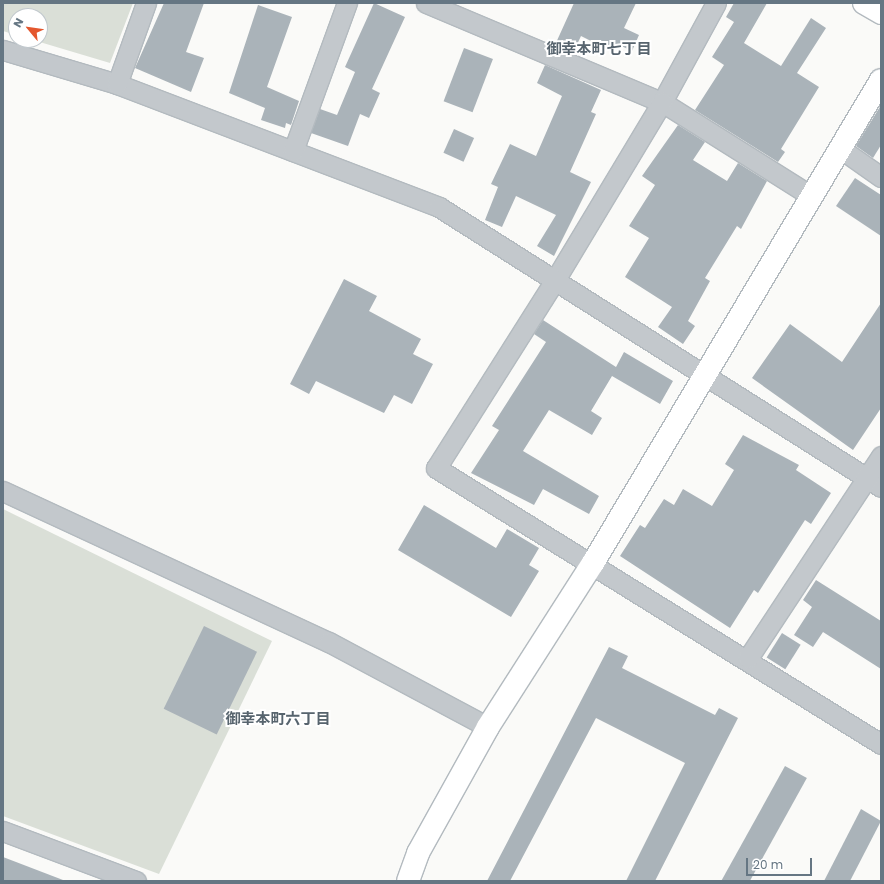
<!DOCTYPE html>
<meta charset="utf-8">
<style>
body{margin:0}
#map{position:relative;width:884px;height:884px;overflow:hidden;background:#fafaf8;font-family:Poppins,"Noto Sans JP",sans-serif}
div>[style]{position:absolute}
.green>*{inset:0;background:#dadfd7}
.building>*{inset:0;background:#aab3b9;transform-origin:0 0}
.roads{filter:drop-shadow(1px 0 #b3babf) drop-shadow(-1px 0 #b3babf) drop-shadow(0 1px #b3babf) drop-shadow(0 -1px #b3babf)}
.street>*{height:19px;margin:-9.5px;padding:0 9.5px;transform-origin:9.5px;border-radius:9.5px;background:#c3c8cc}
.secondary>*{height:22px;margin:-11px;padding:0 11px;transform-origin:11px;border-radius:11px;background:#fff}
span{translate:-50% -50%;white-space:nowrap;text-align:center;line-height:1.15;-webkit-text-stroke:4px #fff;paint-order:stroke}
.neighbourhood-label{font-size:15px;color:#57646e;font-weight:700}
.frame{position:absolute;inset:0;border:4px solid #657683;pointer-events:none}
.north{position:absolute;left:8px;top:8px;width:40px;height:40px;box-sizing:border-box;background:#fff;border:1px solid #c1c8cd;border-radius:50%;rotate:299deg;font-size:11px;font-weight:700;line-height:16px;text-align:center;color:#657683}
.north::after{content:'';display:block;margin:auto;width:14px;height:18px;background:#e4572e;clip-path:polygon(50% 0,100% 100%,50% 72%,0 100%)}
.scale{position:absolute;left:746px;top:858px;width:66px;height:18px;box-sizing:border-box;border:2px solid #657683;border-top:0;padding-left:5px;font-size:12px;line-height:14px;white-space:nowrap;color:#657683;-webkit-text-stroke:3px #fff;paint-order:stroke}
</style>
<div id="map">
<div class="green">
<div style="clip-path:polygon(3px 3px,133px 3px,110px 63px,33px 40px,40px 40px,40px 16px,16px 16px,16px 35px,3px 31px)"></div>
<div style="clip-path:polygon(3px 509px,272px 641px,159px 874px,3px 816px)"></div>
</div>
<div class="building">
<div style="clip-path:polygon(164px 3px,204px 3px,186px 52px,204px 58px,191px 92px,135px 68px)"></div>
<div style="clip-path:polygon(374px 3px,405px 17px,372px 89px,380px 93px,369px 118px,360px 114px,348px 146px,311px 133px,320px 109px,337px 115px,355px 72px,345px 67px)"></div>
<div style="clip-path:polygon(574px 3px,636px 3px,624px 28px,639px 35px,632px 51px,617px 44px,613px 52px,581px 36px,573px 53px,555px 45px)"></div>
<div style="clip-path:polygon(734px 3px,767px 3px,744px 43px,781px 66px,811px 18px,826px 28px,797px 73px,819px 87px,781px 149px,785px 152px,778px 162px,695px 110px,724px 65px,712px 57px,734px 22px,726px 17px)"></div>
<div style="clip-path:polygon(258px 5px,292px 17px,267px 87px,299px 101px,291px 125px,286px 123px,285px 128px,261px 120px,265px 108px,229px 93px)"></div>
<div style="left:464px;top:48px;width:31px;height:57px;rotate:21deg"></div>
<div style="clip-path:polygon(545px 65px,601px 90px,591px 112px,596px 114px,570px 172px,591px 182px,554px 256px,537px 246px,556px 215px,516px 196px,502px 227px,485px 220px,498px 187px,491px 184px,510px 144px,536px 156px,562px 96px,537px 83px)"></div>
<div style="clip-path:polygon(881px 105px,881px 145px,873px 158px,856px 146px)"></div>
<div style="clip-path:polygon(678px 125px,705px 142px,693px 160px,727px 181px,738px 163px,767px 181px,741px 229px,737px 226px,705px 278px,710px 281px,688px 321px,695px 326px,683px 344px,658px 327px,672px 307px,625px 277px,649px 238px,629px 226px,655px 185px,642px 176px)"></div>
<div style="left:454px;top:129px;width:22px;height:26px;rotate:24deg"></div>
<div style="clip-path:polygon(855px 178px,881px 195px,881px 236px,836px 206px)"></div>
<div style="clip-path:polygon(344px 279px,377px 296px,369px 311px,421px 339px,413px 354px,433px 364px,412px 404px,394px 395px,384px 413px,316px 381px,309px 394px,290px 384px)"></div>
<div style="clip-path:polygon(881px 303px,881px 408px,853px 450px,752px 378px,790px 324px,842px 362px)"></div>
<div style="clip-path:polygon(543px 320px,616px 367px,624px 352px,673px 381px,660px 404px,612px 376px,591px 411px,602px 418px,592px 435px,549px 410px,523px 451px,599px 496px,589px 514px,543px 489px,534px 505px,471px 473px,499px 430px,492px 426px,546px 342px,534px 334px)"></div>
<div style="clip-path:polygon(743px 435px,799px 465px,796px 470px,831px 493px,811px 524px,805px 520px,758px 593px,754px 590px,730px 628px,620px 556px,640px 525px,645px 528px,664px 499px,674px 505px,683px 489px,712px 506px,734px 470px,725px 464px)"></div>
<div style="clip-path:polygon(424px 505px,496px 548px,507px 529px,539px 548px,529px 565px,539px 571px,511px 617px,398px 550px)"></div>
<div style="clip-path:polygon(816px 580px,881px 621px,881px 669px,823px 632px,813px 647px,794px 635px,812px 607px,803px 600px)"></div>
<div style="left:204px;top:626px;width:59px;height:92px;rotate:26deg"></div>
<div style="left:782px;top:633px;width:22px;height:29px;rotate:32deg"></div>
<div style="clip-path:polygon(609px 647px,628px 656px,622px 668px,715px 715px,719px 708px,738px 718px,655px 881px,626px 881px,685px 763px,596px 718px,510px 881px,487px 881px)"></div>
<div style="left:785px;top:766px;width:25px;height:131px;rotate:29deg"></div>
<div style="clip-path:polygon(861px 809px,881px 821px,850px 881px,824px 881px)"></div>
<div style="clip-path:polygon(3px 857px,63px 880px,62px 881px,3px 881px)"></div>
</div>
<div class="roads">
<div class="street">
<div style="left:426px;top:3px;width:256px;rotate:22.8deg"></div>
<div style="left:662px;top:102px;width:176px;rotate:32.2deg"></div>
<div style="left:716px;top:3px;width:113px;rotate:118.6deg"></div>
<div style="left:662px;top:102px;width:208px;rotate:121deg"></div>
<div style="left:555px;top:280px;width:222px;rotate:122.3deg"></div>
<div style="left:436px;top:468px;width:524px;rotate:31.81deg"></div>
<div style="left:3px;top:50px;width:119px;rotate:16.6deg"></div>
<div style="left:117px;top:84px;width:345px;rotate:20.9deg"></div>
<div style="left:439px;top:207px;width:523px;rotate:32.35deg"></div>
<div style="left:117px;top:84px;width:86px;rotate:-70.3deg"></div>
<div style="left:841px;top:149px;width:49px;rotate:35deg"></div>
<div style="left:293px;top:151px;width:158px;rotate:-70deg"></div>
<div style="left:3px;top:491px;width:359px;rotate:24.9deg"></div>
<div style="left:329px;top:642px;width:180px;rotate:28.1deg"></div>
<div style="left:748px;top:658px;width:242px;rotate:-56.6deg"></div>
<div style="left:3px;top:831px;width:142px;rotate:20.6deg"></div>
</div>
<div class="secondary">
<div style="left:864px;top:3px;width:20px;rotate:30deg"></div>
<div style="left:408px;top:881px;width:30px;rotate:-70deg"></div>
<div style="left:418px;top:853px;width:144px;rotate:-60.9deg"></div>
<div style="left:488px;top:727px;width:195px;rotate:-57.4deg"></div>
<div style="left:593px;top:563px;width:562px;rotate:-59.19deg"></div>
</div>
</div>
<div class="neighbourhood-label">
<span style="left:599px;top:49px">御幸本町七丁目</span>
<span style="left:278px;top:719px">御幸本町六丁目</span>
</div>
<div class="frame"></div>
<div class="north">N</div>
<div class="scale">20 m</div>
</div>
